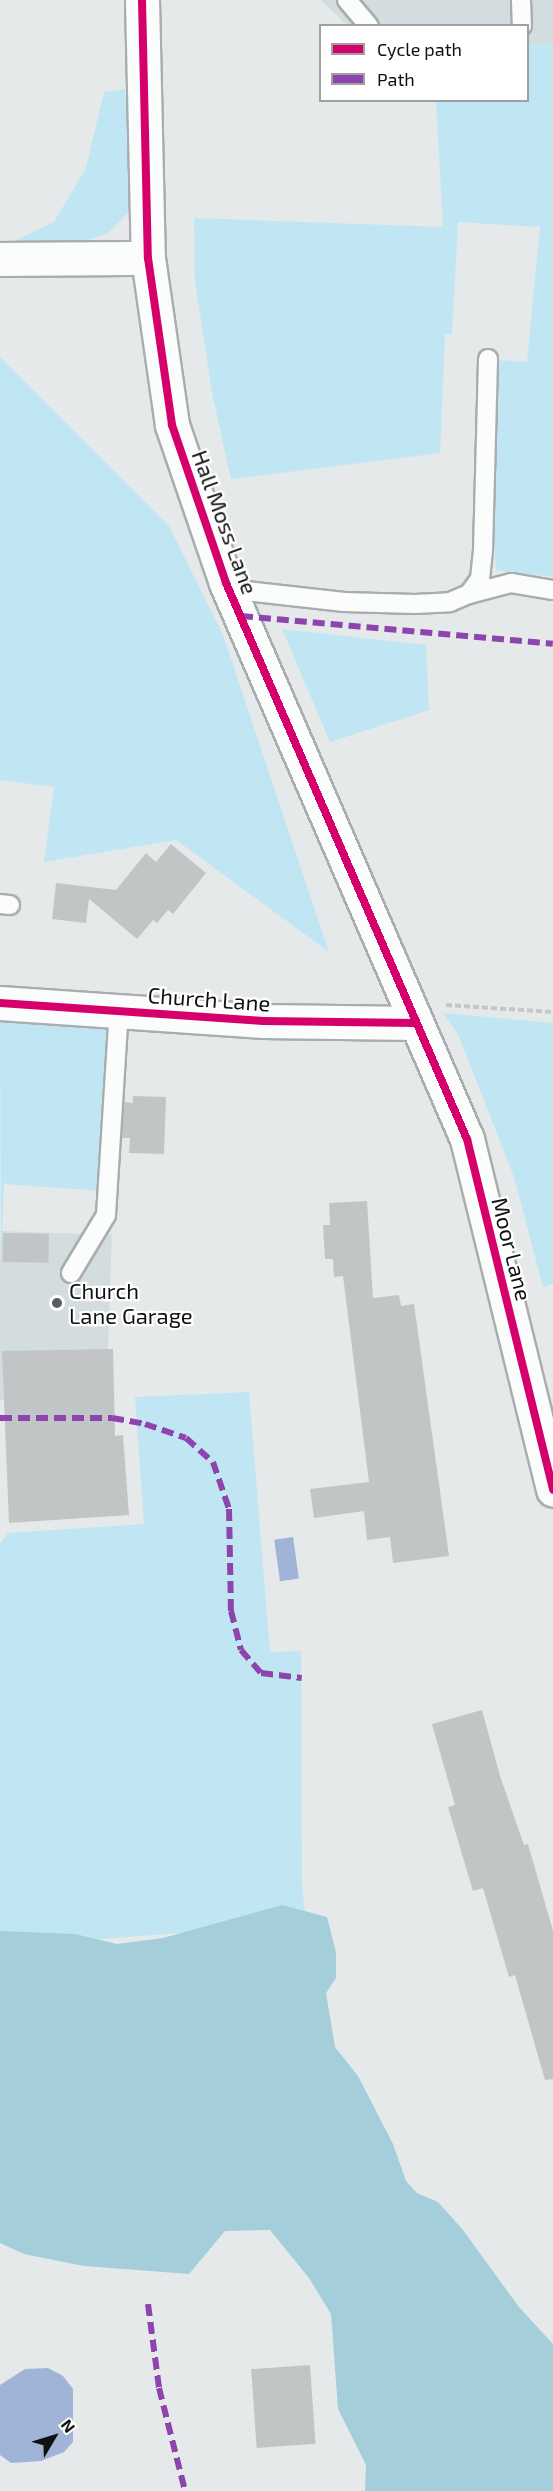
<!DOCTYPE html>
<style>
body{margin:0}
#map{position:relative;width:553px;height:2491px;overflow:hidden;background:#e5e9ea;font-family:"Exo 2",sans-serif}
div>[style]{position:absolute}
.built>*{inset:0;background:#d3dddf;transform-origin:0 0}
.green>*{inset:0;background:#c0e6f3}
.forest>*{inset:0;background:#a5cedb}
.water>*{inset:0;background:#9fb4d6;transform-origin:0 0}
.building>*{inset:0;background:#c2c5c6;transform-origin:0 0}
.path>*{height:4px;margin-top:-2px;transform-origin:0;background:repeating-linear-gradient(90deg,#c5c6c6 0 6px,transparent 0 9px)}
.roads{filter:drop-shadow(2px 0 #aaadae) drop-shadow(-2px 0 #aaadae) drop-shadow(0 2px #aaadae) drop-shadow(0 -2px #aaadae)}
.service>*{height:18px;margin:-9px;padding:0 9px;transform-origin:9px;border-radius:9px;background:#fbfcfc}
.minor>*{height:33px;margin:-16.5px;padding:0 16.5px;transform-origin:16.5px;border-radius:16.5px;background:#fbfcfc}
.tertiary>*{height:33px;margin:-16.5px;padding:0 16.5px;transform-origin:16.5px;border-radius:16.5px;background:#fbfcfc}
.quiet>*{height:6px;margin-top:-3px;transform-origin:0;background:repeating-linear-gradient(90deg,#8e44ad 0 12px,transparent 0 18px)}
.cycleway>*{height:8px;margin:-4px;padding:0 4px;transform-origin:4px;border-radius:4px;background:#d6006c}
.dots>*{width:16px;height:16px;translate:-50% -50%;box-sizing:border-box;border:3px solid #fff;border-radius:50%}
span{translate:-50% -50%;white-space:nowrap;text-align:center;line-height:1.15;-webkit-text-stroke:4.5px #fff;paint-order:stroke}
.street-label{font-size:22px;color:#0f1112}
.poi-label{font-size:22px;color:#0f1112}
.left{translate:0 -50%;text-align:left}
.legend{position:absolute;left:319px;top:24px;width:210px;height:78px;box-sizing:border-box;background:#fff;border:2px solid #9fa0a0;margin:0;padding:8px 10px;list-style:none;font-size:18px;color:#0f1112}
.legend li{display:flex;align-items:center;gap:12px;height:30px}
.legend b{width:30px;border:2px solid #9fa0a0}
.north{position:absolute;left:24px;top:2407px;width:60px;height:60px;-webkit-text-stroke:4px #fff;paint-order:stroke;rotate:52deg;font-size:16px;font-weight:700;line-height:24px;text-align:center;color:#0f1112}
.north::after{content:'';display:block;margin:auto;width:21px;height:27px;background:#0f1112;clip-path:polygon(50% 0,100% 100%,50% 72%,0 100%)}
</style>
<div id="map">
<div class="built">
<div style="clip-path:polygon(321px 0,553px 0,553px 44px,528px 45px,528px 26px,347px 25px)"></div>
<div style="left:1px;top:1231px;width:111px;height:169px;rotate:2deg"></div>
</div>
<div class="green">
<div style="clip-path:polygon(553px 44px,553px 577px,496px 570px,493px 520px,499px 360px,527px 362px,540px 227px,458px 222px,452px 334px,445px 334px,440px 453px,231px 479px,212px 393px,195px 281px,194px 218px,443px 227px,436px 101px,528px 100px,528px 45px)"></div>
<div style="clip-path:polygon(125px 89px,134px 174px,128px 213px,108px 233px,80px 243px,12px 242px,54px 222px,86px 168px,104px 92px)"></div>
<div style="clip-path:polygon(0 357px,169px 526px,223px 635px,329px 952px,176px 840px,44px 862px,54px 787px,0 780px)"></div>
<div style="clip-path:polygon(282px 629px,426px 645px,429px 710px,330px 742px)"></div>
<div style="clip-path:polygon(0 1012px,110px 1020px,103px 1191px,4px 1184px,1px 1257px)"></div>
<div style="clip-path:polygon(443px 1013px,553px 1023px,553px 1284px,543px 1287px,514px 1177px,458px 1034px)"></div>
<div style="clip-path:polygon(249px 1392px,270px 1652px,301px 1651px,302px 1884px,306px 1923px,0 1947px,0 1544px,8px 1533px,144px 1524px,135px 1397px)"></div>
</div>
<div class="forest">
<div style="clip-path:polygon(282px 1905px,327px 1917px,336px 1952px,336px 1978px,326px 1993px,335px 2047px,358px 2076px,393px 2144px,406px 2181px,417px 2193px,438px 2202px,463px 2230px,519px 2307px,553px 2344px,553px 2491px,365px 2491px,366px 2465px,338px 2409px,331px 2314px,309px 2278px,270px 2230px,225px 2231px,189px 2274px,84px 2266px,24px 2254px,0 2243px,0 1931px,75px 1934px,117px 1944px,163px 1938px)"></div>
</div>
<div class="water">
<div style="left:293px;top:1537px;width:42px;height:19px;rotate:82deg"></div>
<div style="clip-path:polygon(48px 2368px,63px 2376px,73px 2389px,73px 2442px,64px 2452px,41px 2461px,11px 2463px,0 2455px,0 2385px,25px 2369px)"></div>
</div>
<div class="building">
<div style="clip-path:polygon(171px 844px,206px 873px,173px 914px,168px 910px,157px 923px,153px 920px,137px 939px,89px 899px,86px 923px,52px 919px,56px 883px,116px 890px,146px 853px,156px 862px)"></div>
<div style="clip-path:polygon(133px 1096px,166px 1097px,164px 1154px,129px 1153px,130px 1138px,122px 1138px,124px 1102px,133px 1103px)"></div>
<div style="clip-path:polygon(367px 1201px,373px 1298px,399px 1295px,401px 1306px,414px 1304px,449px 1556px,393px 1563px,390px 1537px,367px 1540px,364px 1511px,314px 1518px,310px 1489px,369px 1482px,343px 1276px,334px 1277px,333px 1259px,325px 1259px,323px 1225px,330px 1225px,329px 1203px)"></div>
<div style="left:3px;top:1233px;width:46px;height:29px;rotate:1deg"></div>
<div style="clip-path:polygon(113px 1349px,115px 1436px,123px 1435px,129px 1515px,9px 1523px,2px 1351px)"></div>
<div style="clip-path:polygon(482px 1710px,500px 1776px,524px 1845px,528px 1844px,553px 1931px,553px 2079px,545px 2080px,515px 1975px,509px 1977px,483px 1888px,473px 1891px,448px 1807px,455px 1805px,432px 1724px)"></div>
<div style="left:310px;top:2365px;width:79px;height:59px;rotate:86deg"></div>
</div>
<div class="path">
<div style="left:446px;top:1005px;width:107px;rotate:3.7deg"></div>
</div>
<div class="roads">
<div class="service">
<div style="left:347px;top:0;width:34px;rotate:50deg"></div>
<div style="left:521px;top:0;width:26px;rotate:88deg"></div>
<div style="left:228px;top:589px;width:117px;rotate:6.4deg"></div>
<div style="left:344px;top:602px;width:71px;rotate:1.6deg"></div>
<div style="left:415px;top:604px;width:35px;rotate:-3deg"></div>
<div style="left:450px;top:602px;width:21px;rotate:-23deg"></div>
<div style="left:469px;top:594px;width:19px;rotate:-54deg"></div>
<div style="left:480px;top:579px;width:28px;rotate:-84deg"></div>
<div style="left:483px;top:551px;width:192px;rotate:-88.5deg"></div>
<div style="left:469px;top:594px;width:43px;rotate:-14.7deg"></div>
<div style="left:511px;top:583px;width:43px;rotate:9.5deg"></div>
<div style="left:0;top:904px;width:10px;rotate:6deg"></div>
<div style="left:71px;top:1273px;width:68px;rotate:-58.9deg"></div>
<div style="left:106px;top:1215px;width:204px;rotate:-86.4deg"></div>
</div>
<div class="minor">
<div style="left:0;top:259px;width:148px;rotate:-0.4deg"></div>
<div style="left:0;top:1003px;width:264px;rotate:3.9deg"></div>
<div style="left:263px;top:1021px;width:152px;rotate:0.8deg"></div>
</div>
<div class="tertiary">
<div style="left:142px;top:0;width:258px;rotate:88.7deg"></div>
<div style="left:148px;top:258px;width:169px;rotate:81.8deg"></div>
<div style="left:172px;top:425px;width:167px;rotate:71.1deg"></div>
<div style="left:226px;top:583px;width:606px;rotate:66.57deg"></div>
<div style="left:467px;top:1139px;width:361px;rotate:76.2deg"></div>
</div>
</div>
<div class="quiet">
<div style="left:241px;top:616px;width:313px;rotate:5.1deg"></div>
<div style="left:0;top:1418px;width:112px"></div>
<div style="left:112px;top:1418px;width:34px;rotate:10deg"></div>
<div style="left:145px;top:1424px;width:43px;rotate:18.9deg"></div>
<div style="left:186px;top:1438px;width:36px;rotate:42deg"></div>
<div style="left:213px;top:1462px;width:50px;rotate:71.2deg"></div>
<div style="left:229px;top:1509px;width:102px;rotate:88.9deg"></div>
<div style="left:231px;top:1611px;width:40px;rotate:75.6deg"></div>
<div style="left:241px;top:1650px;width:30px;rotate:49deg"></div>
<div style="left:261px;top:1673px;width:41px;rotate:7deg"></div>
<div style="left:148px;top:2304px;width:85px;rotate:82.5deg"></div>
<div style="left:159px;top:2388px;width:106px;rotate:75.8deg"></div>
</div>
<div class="cycleway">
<div style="left:142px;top:0;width:258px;rotate:88.7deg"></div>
<div style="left:148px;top:258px;width:169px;rotate:81.8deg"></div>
<div style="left:172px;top:425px;width:167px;rotate:71.1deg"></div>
<div style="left:226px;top:583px;width:606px;rotate:66.57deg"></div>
<div style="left:467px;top:1139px;width:361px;rotate:76.2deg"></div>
<div style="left:0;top:1003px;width:264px;rotate:3.9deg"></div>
<div style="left:263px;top:1021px;width:152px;rotate:0.8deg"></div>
</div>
<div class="dots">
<div style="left:57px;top:1303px;background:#5a5d5e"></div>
</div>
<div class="street-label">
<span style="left:225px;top:522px;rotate:70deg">Hall Moss Lane</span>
<span style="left:209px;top:999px;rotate:4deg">Church Lane</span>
<span style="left:512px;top:1249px;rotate:76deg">Moor Lane</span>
</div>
<div class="poi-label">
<span class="left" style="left:69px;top:1303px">Church<br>Lane Garage</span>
</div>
<ul class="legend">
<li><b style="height:8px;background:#d6006c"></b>Cycle path</li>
<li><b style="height:8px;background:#8e44ad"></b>Path</li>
</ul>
<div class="north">N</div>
</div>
